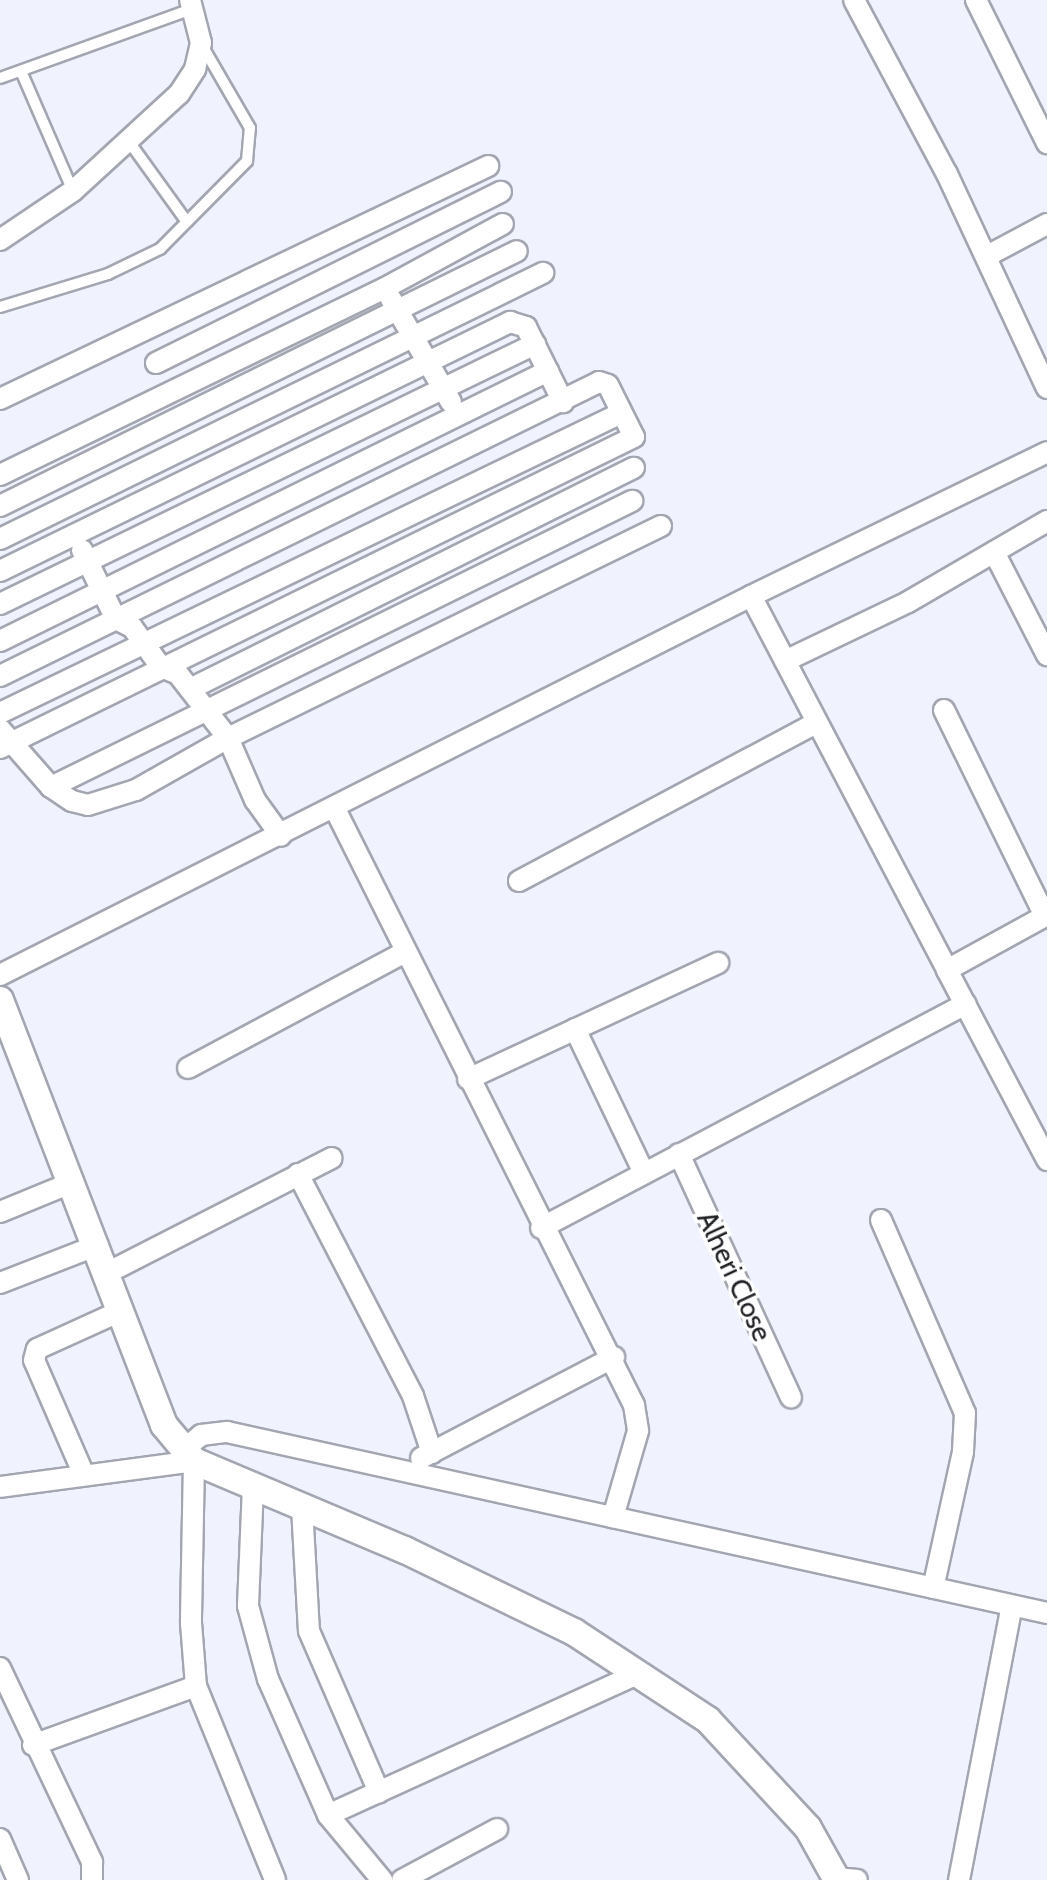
<!DOCTYPE html>
<style>
body{margin:0}
#map{position:relative;width:1047px;height:1880px;overflow:hidden;background:#f0f3fe;font-family:Cabin,sans-serif}
div>[style]{position:absolute}
.roads{filter:drop-shadow(2px 0 #a3a6b0) drop-shadow(-2px 0 #a3a6b0) drop-shadow(0 2px #a3a6b0) drop-shadow(0 -2px #a3a6b0)}
.service>*{height:10px;margin:-5px;padding:0 5px;transform-origin:5px;border-radius:5px;background:#fff}
.minor>*{height:20px;margin:-10px;padding:0 10px;transform-origin:10px;border-radius:10px;background:#fff}
.tertiary>*{height:26px;margin:-13px;padding:0 13px;transform-origin:13px;border-radius:13px;background:#fff}
span{translate:-50% -50%;white-space:nowrap;text-align:center;line-height:1.15;-webkit-text-stroke:7px #fff;paint-order:stroke}
.street-label{font-size:28px;color:#1f2024}
</style>
<div id="map">
<div class="roads">
<div class="service">
<div style="left:21px;top:71px;width:131px;rotate:66.6deg"></div>
<div style="left:0;top:78px;width:204px;rotate:-19.8deg"></div>
<div style="left:130px;top:143px;width:97px;rotate:54.2deg"></div>
<div style="left:0;top:307px;width:113px;rotate:-17deg"></div>
<div style="left:108px;top:274px;width:58px;rotate:-25.7deg"></div>
<div style="left:160px;top:249px;width:124px;rotate:-45.3deg"></div>
<div style="left:247px;top:161px;width:33px;rotate:-85deg"></div>
<div style="left:250px;top:128px;width:94px;rotate:-120.1deg"></div>
</div>
<div class="minor">
<div style="left:854px;top:0;width:197px;rotate:61.9deg"></div>
<div style="left:947px;top:174px;width:236px;rotate:65deg"></div>
<div style="left:976px;top:0;width:160px;rotate:63.6deg"></div>
<div style="left:0;top:240px;width:88px;rotate:-33.9deg"></div>
<div style="left:73px;top:191px;width:144px;rotate:-42.5deg"></div>
<div style="left:179px;top:94px;width:30px;rotate:-57deg"></div>
<div style="left:195px;top:69px;width:27px;rotate:-77deg"></div>
<div style="left:201px;top:43px;width:44px;rotate:-104.3deg"></div>
<div style="left:987px;top:256px;width:68px;rotate:-28.1deg"></div>
<div style="left:391px;top:299px;width:119px;rotate:59.8deg"></div>
<div style="left:156px;top:363px;width:385px;rotate:-26.4deg"></div>
<div style="left:0;top:399px;width:541px;rotate:-25.52deg"></div>
<div style="left:0;top:475px;width:428px;rotate:-25.9deg"></div>
<div style="left:385px;top:288px;width:134px;rotate:-28.5deg"></div>
<div style="left:0;top:506px;width:576px;rotate:-26.25deg"></div>
<div style="left:0;top:539px;width:605px;rotate:-26.1deg"></div>
<div style="left:82px;top:550px;width:77px;rotate:63.8deg"></div>
<div style="left:116px;top:619px;width:18px;rotate:27deg"></div>
<div style="left:132px;top:627px;width:49px;rotate:54.1deg"></div>
<div style="left:161px;top:667px;width:18px;rotate:22deg"></div>
<div style="left:178px;top:674px;width:81px;rotate:52deg"></div>
<div style="left:228px;top:738px;width:68px;rotate:66.5deg"></div>
<div style="left:255px;top:800px;width:44px;rotate:54.2deg"></div>
<div style="left:994px;top:552px;width:116px;rotate:62.8deg"></div>
<div style="left:0;top:571px;width:568px;rotate:-26.02deg"></div>
<div style="left:510px;top:322px;width:17px;rotate:17deg"></div>
<div style="left:526px;top:327px;width:84px;rotate:63.7deg"></div>
<div style="left:751px;top:596px;width:329px;rotate:-25.9deg"></div>
<div style="left:0;top:604px;width:595px;rotate:-25.92deg"></div>
<div style="left:0;top:641px;width:611px;rotate:-26.23deg"></div>
<div style="left:785px;top:661px;width:136px;rotate:-25.6deg"></div>
<div style="left:908px;top:602px;width:161px;rotate:-30.2deg"></div>
<div style="left:0;top:676px;width:667px;rotate:-26.14deg"></div>
<div style="left:599px;top:382px;width:9px;rotate:18deg"></div>
<div style="left:608px;top:385px;width:58px;rotate:63.4deg"></div>
<div style="left:634px;top:437px;width:706px;rotate:153.87deg"></div>
<div style="left:190px;top:689px;width:496px;rotate:-26.5deg"></div>
<div style="left:944px;top:710px;width:229px;rotate:63.9deg"></div>
<div style="left:0;top:713px;width:690px;rotate:-25.78deg"></div>
<div style="left:0;top:729px;width:77px;rotate:48.7deg"></div>
<div style="left:51px;top:787px;width:25px;rotate:34deg"></div>
<div style="left:72px;top:801px;width:16px;rotate:14deg"></div>
<div style="left:88px;top:805px;width:50px;rotate:-17.4deg"></div>
<div style="left:136px;top:790px;width:106px;rotate:-29.5deg"></div>
<div style="left:228px;top:738px;width:482px;rotate:-26.1deg"></div>
<div style="left:51px;top:787px;width:648px;rotate:-26.21deg"></div>
<div style="left:335px;top:809px;width:667px;rotate:63.36deg"></div>
<div style="left:634px;top:1405px;width:26px;rotate:81deg"></div>
<div style="left:638px;top:1431px;width:90px;rotate:106.2deg"></div>
<div style="left:519px;top:881px;width:334px;rotate:-28deg"></div>
<div style="left:947px;top:970px;width:215px;rotate:62.2deg"></div>
<div style="left:0;top:975px;width:841px;rotate:-26.78deg"></div>
<div style="left:751px;top:596px;width:422px;rotate:62.3deg"></div>
<div style="left:947px;top:970px;width:114px;rotate:-28.8deg"></div>
<div style="left:575px;top:1029px;width:160px;rotate:64.4deg"></div>
<div style="left:188px;top:1068px;width:246px;rotate:-28.1deg"></div>
<div style="left:468px;top:1079px;width:276px;rotate:-24.9deg"></div>
<div style="left:679px;top:1154px;width:268px;rotate:65.3deg"></div>
<div style="left:298px;top:1174px;width:250px;rotate:62.6deg"></div>
<div style="left:413px;top:1396px;width:60px;rotate:71.6deg"></div>
<div style="left:0;top:1212px;width:79px;rotate:-22.3deg"></div>
<div style="left:881px;top:1220px;width:210px;rotate:66.5deg"></div>
<div style="left:965px;top:1413px;width:39px;rotate:93deg"></div>
<div style="left:963px;top:1452px;width:139px;rotate:102.4deg"></div>
<div style="left:541px;top:1228px;width:480px;rotate:-27.8deg"></div>
<div style="left:109px;top:1272px;width:250px;rotate:-27.1deg"></div>
<div style="left:0;top:1283px;width:105px;rotate:-21.2deg"></div>
<div style="left:184px;top:1449px;width:22px;rotate:-39deg"></div>
<div style="left:201px;top:1435px;width:26px;rotate:-7deg"></div>
<div style="left:227px;top:1432px;width:840px;rotate:12.45deg"></div>
<div style="left:421px;top:1458px;width:218px;rotate:-27.6deg"></div>
<div style="left:84px;top:1475px;width:125px;rotate:-113.5deg"></div>
<div style="left:34px;top:1360px;width:11px;rotate:-75deg"></div>
<div style="left:37px;top:1349px;width:94px;rotate:-24.4deg"></div>
<div style="left:253px;top:1486px;width:120px;rotate:92.4deg"></div>
<div style="left:248px;top:1606px;width:76px;rotate:74.7deg"></div>
<div style="left:268px;top:1679px;width:149px;rotate:66.2deg"></div>
<div style="left:328px;top:1815px;width:85px;rotate:50.3deg"></div>
<div style="left:0;top:1487px;width:196px;rotate:-7.6deg"></div>
<div style="left:194px;top:1461px;width:162px;rotate:91.1deg"></div>
<div style="left:191px;top:1623px;width:63px;rotate:85.5deg"></div>
<div style="left:196px;top:1686px;width:209px;rotate:67.8deg"></div>
<div style="left:302px;top:1507px;width:124px;rotate:86.8deg"></div>
<div style="left:309px;top:1631px;width:176px;rotate:66.5deg"></div>
<div style="left:0;top:1668px;width:215px;rotate:64.6deg"></div>
<div style="left:92px;top:1862px;width:18px;rotate:90deg"></div>
<div style="left:33px;top:1745px;width:173px;rotate:-19.9deg"></div>
<div style="left:328px;top:1815px;width:341px;rotate:-24.5deg"></div>
<div style="left:0;top:1839px;width:45px;rotate:66.3deg"></div>
<div style="left:836px;top:1878px;width:21px;rotate:5deg"></div>
<div style="left:402px;top:1880px;width:108px;rotate:-28.2deg"></div>
<div style="left:959px;top:1880px;width:279px;rotate:-79.1deg"></div>
</div>
<div class="tertiary">
<div style="left:0;top:1000px;width:456px;rotate:68.9deg"></div>
<div style="left:164px;top:1425px;width:47px;rotate:50.2deg"></div>
<div style="left:194px;top:1461px;width:229px;rotate:22.9deg"></div>
<div style="left:405px;top:1550px;width:188px;rotate:25.9deg"></div>
<div style="left:574px;top:1632px;width:160px;rotate:33.3deg"></div>
<div style="left:708px;top:1720px;width:147px;rotate:47.2deg"></div>
<div style="left:808px;top:1828px;width:60px;rotate:60.9deg"></div>
</div>
</div>
<div class="street-label">
<span style="left:735px;top:1276px;rotate:65deg">Alheri Close</span>
</div>
</div>
